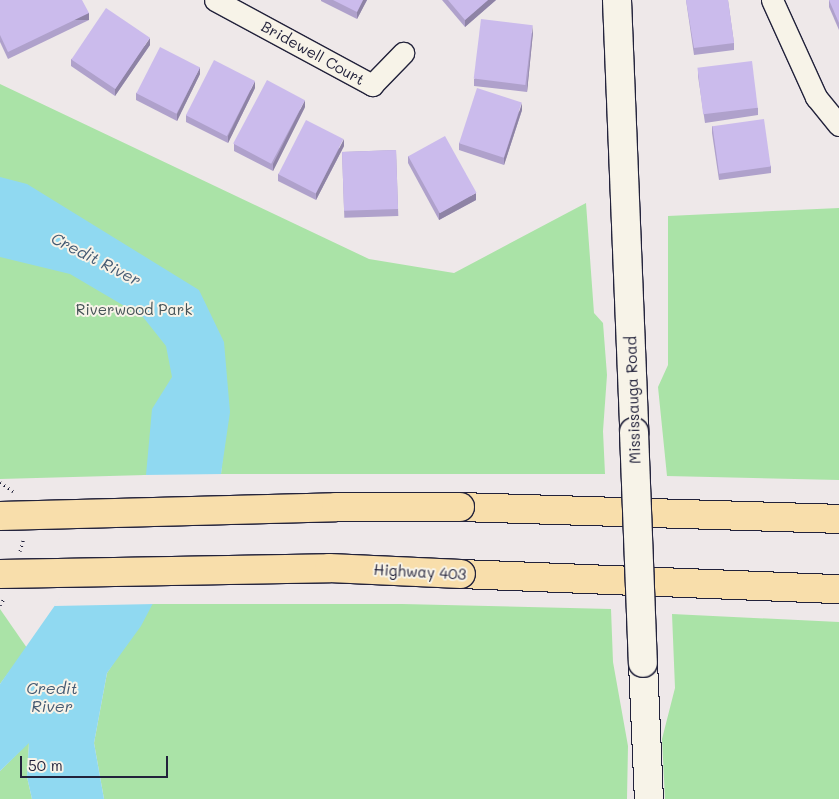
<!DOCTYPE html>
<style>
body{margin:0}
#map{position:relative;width:839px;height:799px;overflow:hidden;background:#eee8e9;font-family:Mali,sans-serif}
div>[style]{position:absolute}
.green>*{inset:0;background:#aae3a7}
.water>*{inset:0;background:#90d9f1}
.pier>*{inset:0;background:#eee8e9}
.path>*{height:3px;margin-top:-1.5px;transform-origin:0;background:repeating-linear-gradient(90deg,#22223b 0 1px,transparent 0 5px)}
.roads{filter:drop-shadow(1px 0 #22223b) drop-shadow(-1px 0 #22223b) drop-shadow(0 1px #22223b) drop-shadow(0 -1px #22223b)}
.street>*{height:21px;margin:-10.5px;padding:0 10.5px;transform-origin:10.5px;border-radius:10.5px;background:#f7f3e8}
.secondary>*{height:28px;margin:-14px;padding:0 14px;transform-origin:14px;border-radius:14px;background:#f7f3e8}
.highway>*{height:28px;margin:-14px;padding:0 14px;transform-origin:14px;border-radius:14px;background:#f8deab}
.bridges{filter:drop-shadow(1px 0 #22223b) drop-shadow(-1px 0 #22223b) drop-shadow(0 1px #22223b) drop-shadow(0 -1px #22223b)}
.secondary-bridge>*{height:28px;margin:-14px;padding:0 14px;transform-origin:14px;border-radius:14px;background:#f7f3e8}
.highway-bridge>*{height:28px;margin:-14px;padding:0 14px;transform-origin:14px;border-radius:14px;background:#f8deab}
.wall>*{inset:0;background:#afa1cb;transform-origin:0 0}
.shaded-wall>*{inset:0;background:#8e83a5;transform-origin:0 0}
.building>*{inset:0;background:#cbbbec;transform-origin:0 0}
span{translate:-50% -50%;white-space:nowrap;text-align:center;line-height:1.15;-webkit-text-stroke:4px #f7f3e8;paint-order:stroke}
.street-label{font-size:15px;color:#22223b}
.park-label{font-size:15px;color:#445256}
.water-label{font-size:16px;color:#435972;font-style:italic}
.scale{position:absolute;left:20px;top:756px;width:148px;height:22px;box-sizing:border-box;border:2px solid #22223b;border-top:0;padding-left:6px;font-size:15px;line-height:18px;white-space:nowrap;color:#22223b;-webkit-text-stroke:4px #f7f3e8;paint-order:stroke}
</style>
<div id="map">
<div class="green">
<div style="clip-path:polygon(0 84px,369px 259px,454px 273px,586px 203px,594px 313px,603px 323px,607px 375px,603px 431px,605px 474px,221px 474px,228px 403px,146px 475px,0 479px)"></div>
<div style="clip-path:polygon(839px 208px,839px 480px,667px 476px,658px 387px,668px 365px,668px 216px)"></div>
<div style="clip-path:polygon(152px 604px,402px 604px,611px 609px,613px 662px,628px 746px,627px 799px,104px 799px,94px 743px,107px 673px)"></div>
<div style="clip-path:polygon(0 609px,27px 648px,0 684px)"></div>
<div style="clip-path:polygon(672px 614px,839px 622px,839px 799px,665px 799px,662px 739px,675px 688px)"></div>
<div style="clip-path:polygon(29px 742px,27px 777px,32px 799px,0 799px,0 771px)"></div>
</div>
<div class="water">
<div style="clip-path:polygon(0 177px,27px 184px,199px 290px,224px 342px,230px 412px,221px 474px,141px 626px,107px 673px,94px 743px,104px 799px,32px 799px,27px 777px,29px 743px,0 771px,0 684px,146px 475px,152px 409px,172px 377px,166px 346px,143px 317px,70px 274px,0 257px)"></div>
</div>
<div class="pier">
<div style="clip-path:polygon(224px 474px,155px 604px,54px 606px,143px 475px)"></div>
</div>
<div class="path">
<div style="left:0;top:482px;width:16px;rotate:35deg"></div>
<div style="left:20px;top:551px;width:14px;rotate:-73deg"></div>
<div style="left:0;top:605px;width:9px;rotate:-58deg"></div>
</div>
<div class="roads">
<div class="street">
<div style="left:215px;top:0;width:179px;rotate:28.4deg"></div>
<div style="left:372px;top:85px;width:45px;rotate:-45.9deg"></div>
<div style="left:772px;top:0;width:107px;rotate:65.6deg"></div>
<div style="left:816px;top:97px;width:36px;rotate:51deg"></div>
</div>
<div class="secondary">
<div style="left:617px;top:0;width:432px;rotate:87.7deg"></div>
<div style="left:643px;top:663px;width:136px;rotate:87.5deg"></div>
</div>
<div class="highway">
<div style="left:460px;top:507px;width:379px;rotate:1.8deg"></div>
<div style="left:461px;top:574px;width:378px;rotate:2.3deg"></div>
</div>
</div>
<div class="bridges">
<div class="secondary-bridge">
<div style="left:634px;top:432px;width:231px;rotate:87.8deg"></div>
</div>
<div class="highway-bridge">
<div style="left:0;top:516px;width:336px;rotate:-1.5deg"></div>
<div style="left:336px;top:507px;width:124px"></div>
<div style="left:0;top:574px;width:329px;rotate:-1deg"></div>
<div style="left:329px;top:568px;width:132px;rotate:2.6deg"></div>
</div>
</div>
<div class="wall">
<div style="clip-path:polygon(0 0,89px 20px,8px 59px,0 42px)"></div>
<div style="clip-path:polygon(321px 0,367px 0,357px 19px,321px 1px)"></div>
<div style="clip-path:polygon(442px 0,496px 0,465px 27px)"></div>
<div style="clip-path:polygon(686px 0,728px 0,734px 43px,734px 50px,694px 55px)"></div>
<div style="clip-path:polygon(829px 0,839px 0,839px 30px,829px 7px)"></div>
<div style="clip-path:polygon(533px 32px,527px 92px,474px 86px,474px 79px)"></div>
<div style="clip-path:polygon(150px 45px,115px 96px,71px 66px,71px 59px)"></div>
<div style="clip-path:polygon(698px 69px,758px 108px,758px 115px,705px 123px,698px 76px)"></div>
<div style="clip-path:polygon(200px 74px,177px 121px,136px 100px,136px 93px)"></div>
<div style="clip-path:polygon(255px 88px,228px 143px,186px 122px,186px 115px)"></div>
<div style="clip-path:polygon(305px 107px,273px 171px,234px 151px,234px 144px)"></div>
<div style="clip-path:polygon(522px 110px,504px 165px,459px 150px,459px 143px)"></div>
<div style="clip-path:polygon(712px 126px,771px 166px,771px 173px,719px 180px,712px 133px)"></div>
<div style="clip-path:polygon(344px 146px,316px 200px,278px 181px,278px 174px)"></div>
<div style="left:396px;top:150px;width:66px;height:54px;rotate:88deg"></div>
<div style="clip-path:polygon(408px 156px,476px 200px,439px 220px,408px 163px)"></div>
</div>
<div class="shaded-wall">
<div style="clip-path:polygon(363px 0,367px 0,357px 19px,357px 12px)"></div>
<div style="clip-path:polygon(488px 0,496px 0,465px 27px,465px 20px)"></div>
<div style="left:89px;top:13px;width:7px;height:90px;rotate:90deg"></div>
<div style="clip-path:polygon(533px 25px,533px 32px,527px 92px,527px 85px)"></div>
<div style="clip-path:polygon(150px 38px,150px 45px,115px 96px,115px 89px)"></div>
<div style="clip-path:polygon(200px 67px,200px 74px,177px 121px,177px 114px)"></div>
<div style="clip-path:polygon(255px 81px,255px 88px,228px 143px,228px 136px)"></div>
<div style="clip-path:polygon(305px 100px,305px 107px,273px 171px,273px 164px)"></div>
<div style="clip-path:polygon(522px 103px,522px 110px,504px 165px,504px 158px)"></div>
<div style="clip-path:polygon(344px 139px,344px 146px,316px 200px,316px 193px)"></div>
<div style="clip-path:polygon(476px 193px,476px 200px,439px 220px,439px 213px)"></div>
</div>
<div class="building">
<div style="clip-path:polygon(0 0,82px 0,89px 13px,8px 52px,0 35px)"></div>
<div style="clip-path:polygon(333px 0,363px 0,357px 12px)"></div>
<div style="clip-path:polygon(448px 0,488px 0,465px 20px)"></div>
<div style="clip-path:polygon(686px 0,728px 0,734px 43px,694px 48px)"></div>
<div style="clip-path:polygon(829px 0,839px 0,839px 23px)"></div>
<div style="left:106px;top:8px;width:53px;height:62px;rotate:34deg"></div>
<div style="left:481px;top:19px;width:52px;height:60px;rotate:7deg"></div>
<div style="left:160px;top:47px;width:45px;height:52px;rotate:27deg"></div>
<div style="left:214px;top:60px;width:46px;height:62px;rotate:27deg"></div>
<div style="left:752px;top:61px;width:47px;height:55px;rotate:83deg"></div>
<div style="left:267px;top:80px;width:43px;height:72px;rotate:28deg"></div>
<div style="left:477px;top:88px;width:47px;height:58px;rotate:18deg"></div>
<div style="left:764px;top:119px;width:48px;height:52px;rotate:82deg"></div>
<div style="left:306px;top:120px;width:42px;height:61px;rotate:27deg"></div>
<div style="left:445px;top:136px;width:65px;height:42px;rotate:61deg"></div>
<div style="left:396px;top:150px;width:59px;height:54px;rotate:88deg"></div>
</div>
<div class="street-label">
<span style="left:313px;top:53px;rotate:29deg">Bridewell Court</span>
<span style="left:633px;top:400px;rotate:-92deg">Mississauga Road</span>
<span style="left:420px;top:572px;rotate:3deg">Highway 403</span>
</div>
<div class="park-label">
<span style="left:134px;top:310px">Riverwood Park</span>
</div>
<div class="water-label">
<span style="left:96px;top:259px;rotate:27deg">Credit River</span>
<span style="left:52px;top:697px">Credit<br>River</span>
</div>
<div class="scale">50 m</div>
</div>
